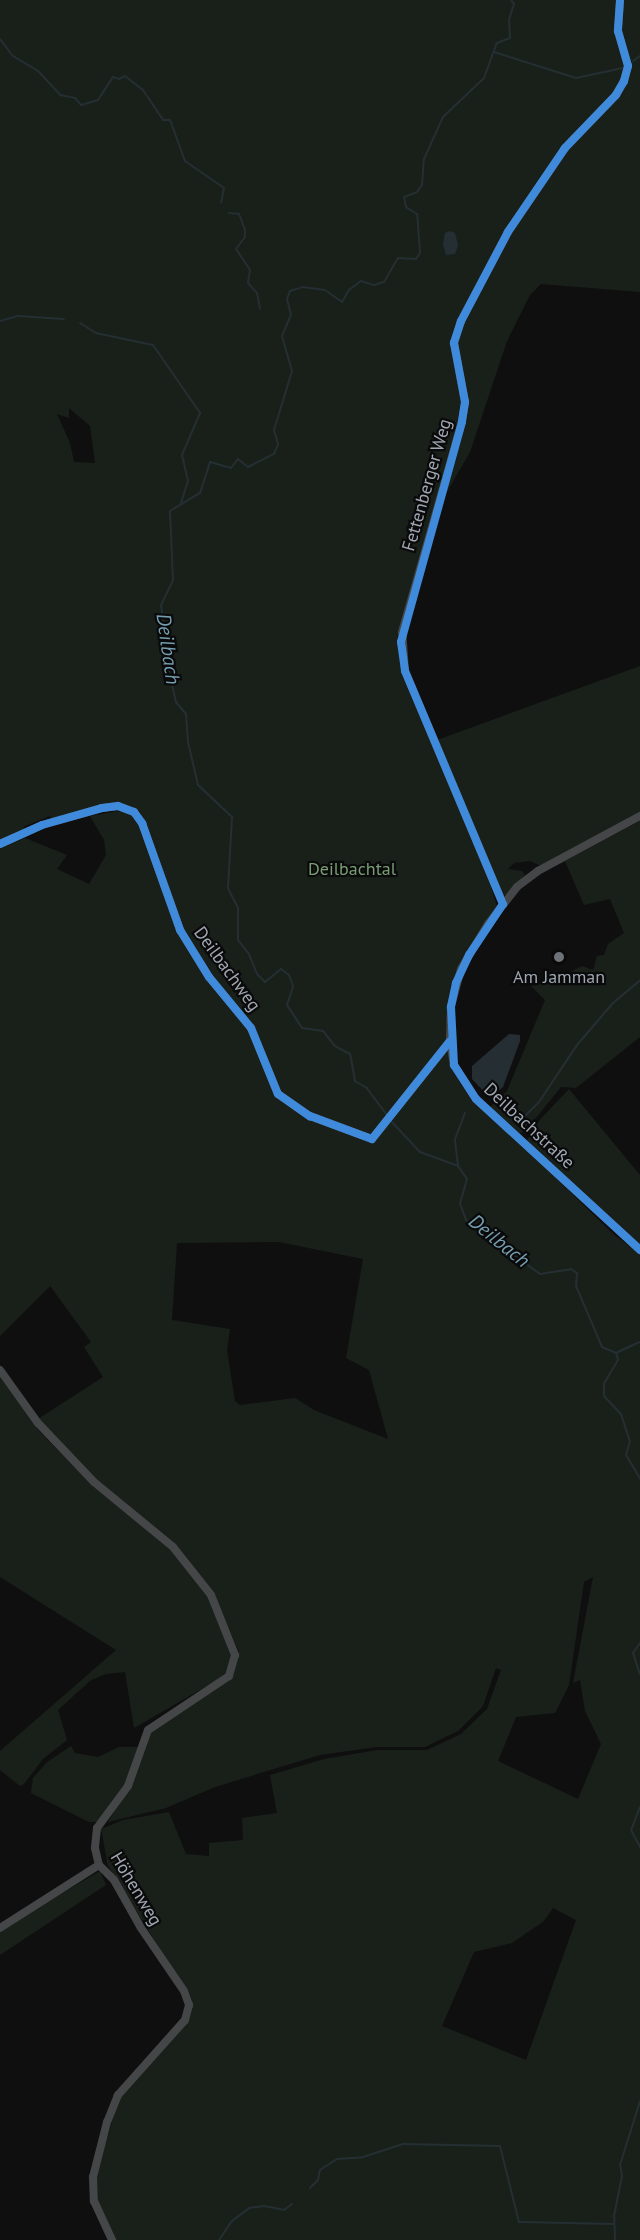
<!DOCTYPE html>
<meta charset="utf-8">
<style>
body{margin:0}
#map{position:relative;width:640px;height:2240px;overflow:hidden;background:#0f0f10;font-family:"PT Sans",sans-serif}
div>[style]{position:absolute}
.green>*{inset:0;background:#19201a}
.water>*{inset:0;background:#252f33}
.stream>*{height:2px;margin:-1px;padding:0 1px;transform-origin:1px;border-radius:1px;background:#252f33}
.street>*{height:8px;margin:-4px;padding:0 4px;transform-origin:4px;border-radius:4px;background:#444648}
.cycleway>*{height:8px;margin:-4px;padding:0 4px;transform-origin:4px;border-radius:4px;background:#408adc}
.dots>*{width:16px;height:16px;translate:-50% -50%;box-sizing:border-box;border:3px solid #0a0a0b;border-radius:50%}
span{translate:-50% -50%;white-space:nowrap;text-align:center;line-height:1.15;-webkit-text-stroke:4.5px #0a0a0b;paint-order:stroke}
.street-label{font-size:18px;color:#9fa8b2}
.park-label{font-size:18px;color:#799e75}
.poi-label{font-size:18px;color:#9fa8b2}
.water-label{font-size:20px;color:#749daf;font-style:italic}
</style>
<div id="map">
<div class="green">
<div style="clip-path:polygon(evenodd,0 0,617px 0,616px 16px,623px 0,640px 0,640px 292px,541px 284px,530px 295px,507px 341px,470px 452px,433px 516px,400px 647px,400px 660px,437px 740px,640px 666px,640px 812px,541px 866px,530px 861px,514px 863px,508px 869px,522px 871px,525px 875px,507px 895px,502px 895px,485px 868px,497px 906px,453px 982px,446px 1030px,450px 1064px,461px 1085px,613px 1234px,640px 1254px,640px 2240px,114px 2240px,96px 2201px,95px 2177px,120px 2096px,189px 2019px,192px 2000px,108px 1866px,101px 1829px,123px 1820px,169px 1812px,186px 1854px,209px 1856px,209px 1843px,243px 1840px,242px 1818px,277px 1813px,270px 1775px,324px 1759px,377px 1750px,427px 1750px,461px 1734px,487px 1709px,501px 1670px,496px 1668px,483px 1706px,458px 1731px,425px 1747px,376px 1747px,320px 1755px,215px 1787px,166px 1808px,108px 1822px,129px 1787px,149px 1731px,233px 1676px,239px 1652px,225px 1620px,219px 1622px,232px 1655px,226px 1672px,219px 1679px,134px 1728px,125px 1672px,106px 1674px,91px 1680px,58px 1710px,67px 1740px,43px 1759px,24px 1784px,20px 1786px,0 1770px,0 1751px,116px 1650px,0 1577px,0 1375px,40px 1432px,94px 1487px,98px 1484px,38px 1419px,103px 1377px,84px 1347px,91px 1342px,50px 1286px,0 1336px,0 849px,25px 838px,67px 855px,57px 869px,89px 884px,106px 855px,104px 840px,90px 816px,118px 811px,129px 814px,117px 807px,53px 821px,50px 816px,25px 826px,21px 833px,0 843px,0 0,69px 408px,90px 426px,95px 463px,74px 462px,70px 443px,57px 414px,69px 418px,69px 408px,0 0,279px 1242px,363px 1259px,346px 1358px,369px 1370px,388px 1439px,314px 1410px,295px 1398px,240px 1405px,235px 1401px,227px 1350px,230px 1329px,172px 1320px,177px 1243px,279px 1242px,0 0,593px 1577px,573px 1683px,580px 1680px,585px 1711px,601px 1744px,578px 1799px,498px 1761px,516px 1717px,555px 1713px,569px 1685px,584px 1582px,593px 1577px,0 0,553px 1908px,576px 1920px,526px 2060px,442px 2026px,474px 1952px,512px 1943px,544px 1921px,553px 1908px)"></div>
<div style="clip-path:polygon(640px 821px,640px 1037px,576px 1088px,561px 1087px,527px 1129px,519px 1134px,490px 1107px,507px 1091px,545px 1000px,531px 986px,554px 980px,582px 966px,593px 970px,597px 956px,604px 955px,608px 944px,624px 933px,610px 899px,584px 905px,565px 861px)"></div>
<div style="clip-path:polygon(569px 1089px,640px 1175px,640px 1245px,527px 1141px,535px 1125px)"></div>
<div style="clip-path:polygon(71px 1746px,75px 1753px,98px 1757px,119px 1747px,138px 1747px,126px 1785px,100px 1822px,89px 1822px,31px 1793px,33px 1778px,47px 1762px)"></div>
<div style="clip-path:polygon(100px 1871px,106px 1885px,0 1955px,0 1930px)"></div>
</div>
<div class="water">
<div style="clip-path:polygon(450px 231px,455px 233px,458px 245px,455px 254px,446px 255px,443px 244px,445px 233px)"></div>
<div style="clip-path:polygon(509px 1034px,520px 1035px,520px 1041px,503px 1087px,490px 1098px,472px 1079px,472px 1066px)"></div>
</div>
<div class="stream">
<div style="left:0;top:39px;width:21px;rotate:53deg"></div>
<div style="left:13px;top:56px;width:29px;rotate:31deg"></div>
<div style="left:38px;top:71px;width:33px;rotate:47deg"></div>
<div style="left:60px;top:95px;width:15px;rotate:11deg"></div>
<div style="left:75px;top:98px;width:9px;rotate:49deg"></div>
<div style="left:81px;top:105px;width:18px;rotate:-16deg"></div>
<div style="left:98px;top:100px;width:27px;rotate:-57deg"></div>
<div style="left:113px;top:77px;width:6px;rotate:18deg"></div>
<div style="left:119px;top:79px;width:7px;rotate:-27deg"></div>
<div style="left:125px;top:76px;width:23px;rotate:38deg"></div>
<div style="left:143px;top:90px;width:36px;rotate:56deg"></div>
<div style="left:163px;top:120px;width:7px"></div>
<div style="left:170px;top:120px;width:44px;rotate:69.9deg"></div>
<div style="left:185px;top:161px;width:47px;rotate:34.7deg"></div>
<div style="left:224px;top:188px;width:15px;rotate:101deg"></div>
<div style="left:494px;top:52px;width:86px;rotate:17.6deg"></div>
<div style="left:576px;top:78px;width:48px;rotate:-12deg"></div>
<div style="left:633px;top:61px;width:9px;rotate:-36deg"></div>
<div style="left:229px;top:213px;width:10px;rotate:6deg"></div>
<div style="left:239px;top:214px;width:17px;rotate:69deg"></div>
<div style="left:245px;top:230px;width:7px;rotate:90deg"></div>
<div style="left:245px;top:237px;width:15px;rotate:127deg"></div>
<div style="left:236px;top:249px;width:25px;rotate:56deg"></div>
<div style="left:250px;top:270px;width:13px;rotate:99deg"></div>
<div style="left:248px;top:283px;width:13px;rotate:48deg"></div>
<div style="left:257px;top:293px;width:16px;rotate:79deg"></div>
<div style="left:0;top:321px;width:19px;rotate:-16deg"></div>
<div style="left:18px;top:316px;width:46px;rotate:3.7deg"></div>
<div style="left:80px;top:323px;width:19px;rotate:32deg"></div>
<div style="left:96px;top:333px;width:58px;rotate:11.9deg"></div>
<div style="left:153px;top:345px;width:83px;rotate:55.3deg"></div>
<div style="left:200px;top:413px;width:46px;rotate:113.2deg"></div>
<div style="left:182px;top:455px;width:27px;rotate:77deg"></div>
<div style="left:188px;top:481px;width:23px;rotate:108deg"></div>
<div style="left:501px;top:1108px;width:23px;rotate:34deg"></div>
<div style="left:520px;top:1121px;width:27px;rotate:-45deg"></div>
<div style="left:539px;top:1102px;width:69px;rotate:-56.3deg"></div>
<div style="left:577px;top:1045px;width:55px;rotate:-49.4deg"></div>
<div style="left:613px;top:1003px;width:35px;rotate:-40deg"></div>
<div style="left:387px;top:1115px;width:34px;rotate:-127deg"></div>
<div style="left:367px;top:1088px;width:14px;rotate:-150deg"></div>
<div style="left:355px;top:1081px;width:27px;rotate:-100deg"></div>
<div style="left:350px;top:1054px;width:17px;rotate:-152deg"></div>
<div style="left:335px;top:1046px;width:19px;rotate:-129deg"></div>
<div style="left:323px;top:1031px;width:21px;rotate:-172deg"></div>
<div style="left:302px;top:1028px;width:27px;rotate:-123deg"></div>
<div style="left:287px;top:1005px;width:20px;rotate:-72deg"></div>
<div style="left:293px;top:986px;width:12px;rotate:-110deg"></div>
<div style="left:289px;top:975px;width:10px;rotate:-143deg"></div>
<div style="left:281px;top:969px;width:21px;rotate:141deg"></div>
<div style="left:265px;top:982px;width:11px;rotate:-135deg"></div>
<div style="left:257px;top:974px;width:22px;rotate:-112deg"></div>
<div style="left:249px;top:954px;width:18px;rotate:-128deg"></div>
<div style="left:238px;top:940px;width:32px;rotate:-90deg"></div>
<div style="left:238px;top:908px;width:22px;rotate:-117deg"></div>
<div style="left:228px;top:888px;width:71px;rotate:-86.8deg"></div>
<div style="left:232px;top:817px;width:47px;rotate:-136.7deg"></div>
<div style="left:198px;top:785px;width:44px;rotate:-103.1deg"></div>
<div style="left:188px;top:742px;width:28px;rotate:-94deg"></div>
<div style="left:186px;top:714px;width:16px;rotate:-130deg"></div>
<div style="left:176px;top:702px;width:31px;rotate:-103deg"></div>
<div style="left:169px;top:672px;width:67px;rotate:-96.8deg"></div>
<div style="left:161px;top:605px;width:28px;rotate:-64deg"></div>
<div style="left:173px;top:580px;width:69px;rotate:-92.5deg"></div>
<div style="left:170px;top:511px;width:35px;rotate:-31deg"></div>
<div style="left:200px;top:493px;width:33px;rotate:-72deg"></div>
<div style="left:210px;top:462px;width:22px;rotate:16deg"></div>
<div style="left:231px;top:468px;width:11px;rotate:-52deg"></div>
<div style="left:238px;top:459px;width:13px;rotate:39deg"></div>
<div style="left:248px;top:467px;width:29px;rotate:-27deg"></div>
<div style="left:274px;top:454px;width:11px;rotate:-68deg"></div>
<div style="left:278px;top:444px;width:15px;rotate:-106deg"></div>
<div style="left:274px;top:430px;width:62px;rotate:-73deg"></div>
<div style="left:292px;top:371px;width:36px;rotate:-106deg"></div>
<div style="left:282px;top:336px;width:23px;rotate:-67deg"></div>
<div style="left:291px;top:315px;width:16px;rotate:-104deg"></div>
<div style="left:287px;top:299px;width:9px;rotate:-69deg"></div>
<div style="left:290px;top:291px;width:14px;rotate:-17deg"></div>
<div style="left:303px;top:287px;width:22px;rotate:8deg"></div>
<div style="left:325px;top:290px;width:21px;rotate:35deg"></div>
<div style="left:342px;top:302px;width:14px;rotate:-60deg"></div>
<div style="left:349px;top:290px;width:15px;rotate:-37deg"></div>
<div style="left:361px;top:281px;width:14px;rotate:17deg"></div>
<div style="left:374px;top:285px;width:10px;rotate:-17deg"></div>
<div style="left:384px;top:282px;width:28px;rotate:-60deg"></div>
<div style="left:398px;top:258px;width:18px;rotate:3deg"></div>
<div style="left:416px;top:259px;width:7px;rotate:-56deg"></div>
<div style="left:420px;top:253px;width:39px;rotate:-94deg"></div>
<div style="left:417px;top:214px;width:13px;rotate:-148deg"></div>
<div style="left:406px;top:207px;width:10px;rotate:-101deg"></div>
<div style="left:404px;top:197px;width:14px;rotate:-21deg"></div>
<div style="left:417px;top:192px;width:9px;rotate:-54deg"></div>
<div style="left:422px;top:185px;width:26px;rotate:-86deg"></div>
<div style="left:424px;top:159px;width:46px;rotate:-65.7deg"></div>
<div style="left:443px;top:117px;width:57px;rotate:-43.6deg"></div>
<div style="left:484px;top:78px;width:37px;rotate:-70deg"></div>
<div style="left:497px;top:43px;width:14px;rotate:-21deg"></div>
<div style="left:510px;top:38px;width:18px;rotate:-93deg"></div>
<div style="left:509px;top:20px;width:17px;rotate:-73deg"></div>
<div style="left:514px;top:4px;width:5px;rotate:-127deg"></div>
<div style="left:390px;top:1120px;width:44px;rotate:46.8deg"></div>
<div style="left:420px;top:1152px;width:40px;rotate:20.2deg"></div>
<div style="left:458px;top:1166px;width:16px;rotate:55deg"></div>
<div style="left:467px;top:1179px;width:26px;rotate:106deg"></div>
<div style="left:460px;top:1204px;width:17px;rotate:69deg"></div>
<div style="left:466px;top:1220px;width:92px;rotate:36.1deg"></div>
<div style="left:540px;top:1274px;width:31px;rotate:-9deg"></div>
<div style="left:571px;top:1269px;width:7px;rotate:34deg"></div>
<div style="left:577px;top:1273px;width:13px;rotate:94deg"></div>
<div style="left:576px;top:1286px;width:66px;rotate:66.9deg"></div>
<div style="left:602px;top:1347px;width:15px;rotate:23deg"></div>
<div style="left:616px;top:1353px;width:7px;rotate:74deg"></div>
<div style="left:618px;top:1360px;width:27px;rotate:121deg"></div>
<div style="left:604px;top:1383px;width:13px;rotate:90deg"></div>
<div style="left:604px;top:1396px;width:25px;rotate:47deg"></div>
<div style="left:621px;top:1414px;width:28px;rotate:72deg"></div>
<div style="left:630px;top:1441px;width:15px;rotate:106deg"></div>
<div style="left:626px;top:1455px;width:27px;rotate:59deg"></div>
<div style="left:458px;top:1165px;width:26px;rotate:-97deg"></div>
<div style="left:455px;top:1139px;width:28px;rotate:-69deg"></div>
<div style="left:616px;top:1353px;width:26px;rotate:-25deg"></div>
<div style="left:640px;top:1643px;width:12px;rotate:125deg"></div>
<div style="left:633px;top:1653px;width:22px;rotate:72deg"></div>
<div style="left:640px;top:1807px;width:25px;rotate:111deg"></div>
<div style="left:631px;top:1830px;width:19px;rotate:62deg"></div>
<div style="left:310px;top:2188px;width:11px;rotate:-45deg"></div>
<div style="left:318px;top:2180px;width:10px;rotate:-79deg"></div>
<div style="left:320px;top:2170px;width:20px;rotate:-33deg"></div>
<div style="left:337px;top:2159px;width:26px;rotate:-4deg"></div>
<div style="left:363px;top:2157px;width:42px;rotate:-18deg"></div>
<div style="left:403px;top:2144px;width:97px;rotate:1.2deg"></div>
<div style="left:500px;top:2146px;width:78px;rotate:76deg"></div>
<div style="left:519px;top:2222px;width:95px;rotate:1.2deg"></div>
<div style="left:219px;top:2240px;width:23px;rotate:-56deg"></div>
<div style="left:232px;top:2221px;width:21px;rotate:-37deg"></div>
<div style="left:249px;top:2208px;width:15px;rotate:-8deg"></div>
<div style="left:264px;top:2206px;width:20px;rotate:11deg"></div>
<div style="left:284px;top:2210px;width:10px;rotate:-37deg"></div>
<div style="left:615px;top:2240px;width:24px;rotate:-92deg"></div>
<div style="left:614px;top:2216px;width:41px;rotate:-78.7deg"></div>
<div style="left:622px;top:2176px;width:11px;rotate:-100deg"></div>
<div style="left:620px;top:2165px;width:67px;rotate:-72.6deg"></div>
</div>
<div class="street">
<div style="left:640px;top:816px;width:116px;rotate:151.7deg"></div>
<div style="left:538px;top:871px;width:26px;rotate:143deg"></div>
<div style="left:517px;top:887px;width:47px;rotate:128.1deg"></div>
<div style="left:488px;top:924px;width:52px;rotate:121deg"></div>
<div style="left:461px;top:969px;width:39px;rotate:105deg"></div>
<div style="left:451px;top:1007px;width:34px;rotate:92deg"></div>
<div style="left:450px;top:1041px;width:24px;rotate:81deg"></div>
<div style="left:454px;top:1065px;width:40px;rotate:57.1deg"></div>
<div style="left:476px;top:1099px;width:223px;rotate:42.6deg"></div>
<div style="left:0;top:844px;width:46px;rotate:-24.3deg"></div>
<div style="left:42px;top:825px;width:62px;rotate:-15.8deg"></div>
<div style="left:102px;top:808px;width:16px;rotate:-7deg"></div>
<div style="left:118px;top:806px;width:17px;rotate:21deg"></div>
<div style="left:134px;top:812px;width:14px;rotate:54deg"></div>
<div style="left:142px;top:823px;width:114px;rotate:70.4deg"></div>
<div style="left:180px;top:930px;width:55px;rotate:58.3deg"></div>
<div style="left:209px;top:977px;width:66px;rotate:50.5deg"></div>
<div style="left:251px;top:1028px;width:71px;rotate:67.8deg"></div>
<div style="left:278px;top:1094px;width:39px;rotate:35deg"></div>
<div style="left:310px;top:1116px;width:66px;rotate:20.4deg"></div>
<div style="left:372px;top:1139px;width:125px;rotate:-51.5deg"></div>
<div style="left:503px;top:904px;width:253px;rotate:-112.8deg"></div>
<div style="left:405px;top:671px;width:39px;rotate:-94deg"></div>
<div style="left:402px;top:632px;width:218px;rotate:-74.1deg"></div>
<div style="left:462px;top:422px;width:20px;rotate:-81deg"></div>
<div style="left:465px;top:402px;width:60px;rotate:-100.6deg"></div>
<div style="left:454px;top:343px;width:23px;rotate:-72deg"></div>
<div style="left:461px;top:321px;width:101px;rotate:-62.2deg"></div>
<div style="left:508px;top:232px;width:102px;rotate:-55.8deg"></div>
<div style="left:565px;top:148px;width:74px;rotate:-46.1deg"></div>
<div style="left:616px;top:95px;width:16px;rotate:-60deg"></div>
<div style="left:624px;top:81px;width:16px;rotate:-75deg"></div>
<div style="left:628px;top:66px;width:36px;rotate:-106deg"></div>
<div style="left:618px;top:31px;width:31px;rotate:-86deg"></div>
<div style="left:0;top:1370px;width:65px;rotate:54.4deg"></div>
<div style="left:38px;top:1423px;width:81px;rotate:46.5deg"></div>
<div style="left:94px;top:1482px;width:102px;rotate:39.4deg"></div>
<div style="left:173px;top:1547px;width:61px;rotate:51.6deg"></div>
<div style="left:211px;top:1595px;width:65px;rotate:68.2deg"></div>
<div style="left:235px;top:1655px;width:22px;rotate:106deg"></div>
<div style="left:229px;top:1676px;width:97px;rotate:146.3deg"></div>
<div style="left:148px;top:1730px;width:59px;rotate:109.7deg"></div>
<div style="left:128px;top:1786px;width:52px;rotate:126.4deg"></div>
<div style="left:97px;top:1828px;width:20px;rotate:96deg"></div>
<div style="left:95px;top:1848px;width:17px;rotate:77deg"></div>
<div style="left:99px;top:1865px;width:21px;rotate:45deg"></div>
<div style="left:114px;top:1880px;width:55px;rotate:60.6deg"></div>
<div style="left:141px;top:1928px;width:76px;rotate:55.7deg"></div>
<div style="left:184px;top:1991px;width:15px;rotate:70deg"></div>
<div style="left:189px;top:2005px;width:16px;rotate:105deg"></div>
<div style="left:185px;top:2020px;width:101px;rotate:131.8deg"></div>
<div style="left:118px;top:2095px;width:29px;rotate:112deg"></div>
<div style="left:107px;top:2122px;width:57px;rotate:104.3deg"></div>
<div style="left:93px;top:2177px;width:24px;rotate:88deg"></div>
<div style="left:94px;top:2201px;width:43px;rotate:65.2deg"></div>
<div style="left:0;top:1928px;width:117px;rotate:-32.5deg"></div>
</div>
<div class="cycleway">
<div style="left:620px;top:0;width:31px;rotate:94deg"></div>
<div style="left:618px;top:31px;width:36px;rotate:74deg"></div>
<div style="left:628px;top:66px;width:16px;rotate:105deg"></div>
<div style="left:624px;top:81px;width:16px;rotate:120deg"></div>
<div style="left:616px;top:95px;width:74px;rotate:133.9deg"></div>
<div style="left:565px;top:148px;width:102px;rotate:124.2deg"></div>
<div style="left:508px;top:232px;width:101px;rotate:117.8deg"></div>
<div style="left:461px;top:321px;width:23px;rotate:108deg"></div>
<div style="left:454px;top:343px;width:60px;rotate:79.4deg"></div>
<div style="left:465px;top:402px;width:20px;rotate:99deg"></div>
<div style="left:462px;top:422px;width:228px;rotate:105.5deg"></div>
<div style="left:401px;top:642px;width:29px;rotate:82deg"></div>
<div style="left:405px;top:671px;width:253px;rotate:67.2deg"></div>
<div style="left:503px;top:904px;width:61px;rotate:123.7deg"></div>
<div style="left:469px;top:955px;width:31px;rotate:115deg"></div>
<div style="left:456px;top:983px;width:25px;rotate:102deg"></div>
<div style="left:451px;top:1007px;width:58px;rotate:87deg"></div>
<div style="left:454px;top:1065px;width:40px;rotate:57.1deg"></div>
<div style="left:476px;top:1099px;width:223px;rotate:42.6deg"></div>
<div style="left:0;top:844px;width:46px;rotate:-24.3deg"></div>
<div style="left:42px;top:825px;width:62px;rotate:-15.8deg"></div>
<div style="left:102px;top:808px;width:16px;rotate:-7deg"></div>
<div style="left:118px;top:806px;width:17px;rotate:21deg"></div>
<div style="left:134px;top:812px;width:14px;rotate:54deg"></div>
<div style="left:142px;top:823px;width:114px;rotate:70.4deg"></div>
<div style="left:180px;top:930px;width:55px;rotate:58.3deg"></div>
<div style="left:209px;top:977px;width:66px;rotate:50.5deg"></div>
<div style="left:251px;top:1028px;width:71px;rotate:67.8deg"></div>
<div style="left:278px;top:1094px;width:39px;rotate:35deg"></div>
<div style="left:310px;top:1116px;width:66px;rotate:20.4deg"></div>
<div style="left:372px;top:1139px;width:125px;rotate:-51.5deg"></div>
</div>
<div class="dots">
<div style="left:559px;top:957px;background:#6d7279"></div>
</div>
<div class="street-label">
<span style="left:427px;top:485px;rotate:-74deg">Fettenberger Weg</span>
<span style="left:227px;top:969px;rotate:54deg">Deilbachweg</span>
<span style="left:529px;top:1126px;rotate:43deg">Deilbachstraße</span>
<span style="left:136px;top:1889px;rotate:59deg">Höhenweg</span>
</div>
<div class="park-label">
<span style="left:352px;top:869px">Deilbachtal</span>
</div>
<div class="poi-label">
<span style="left:559px;top:977px">Am Jamman</span>
</div>
<div class="water-label">
<span style="left:168px;top:649px;rotate:82deg">Deilbach</span>
<span style="left:499px;top:1241px;rotate:39deg">Deilbach</span>
</div>
</div>
